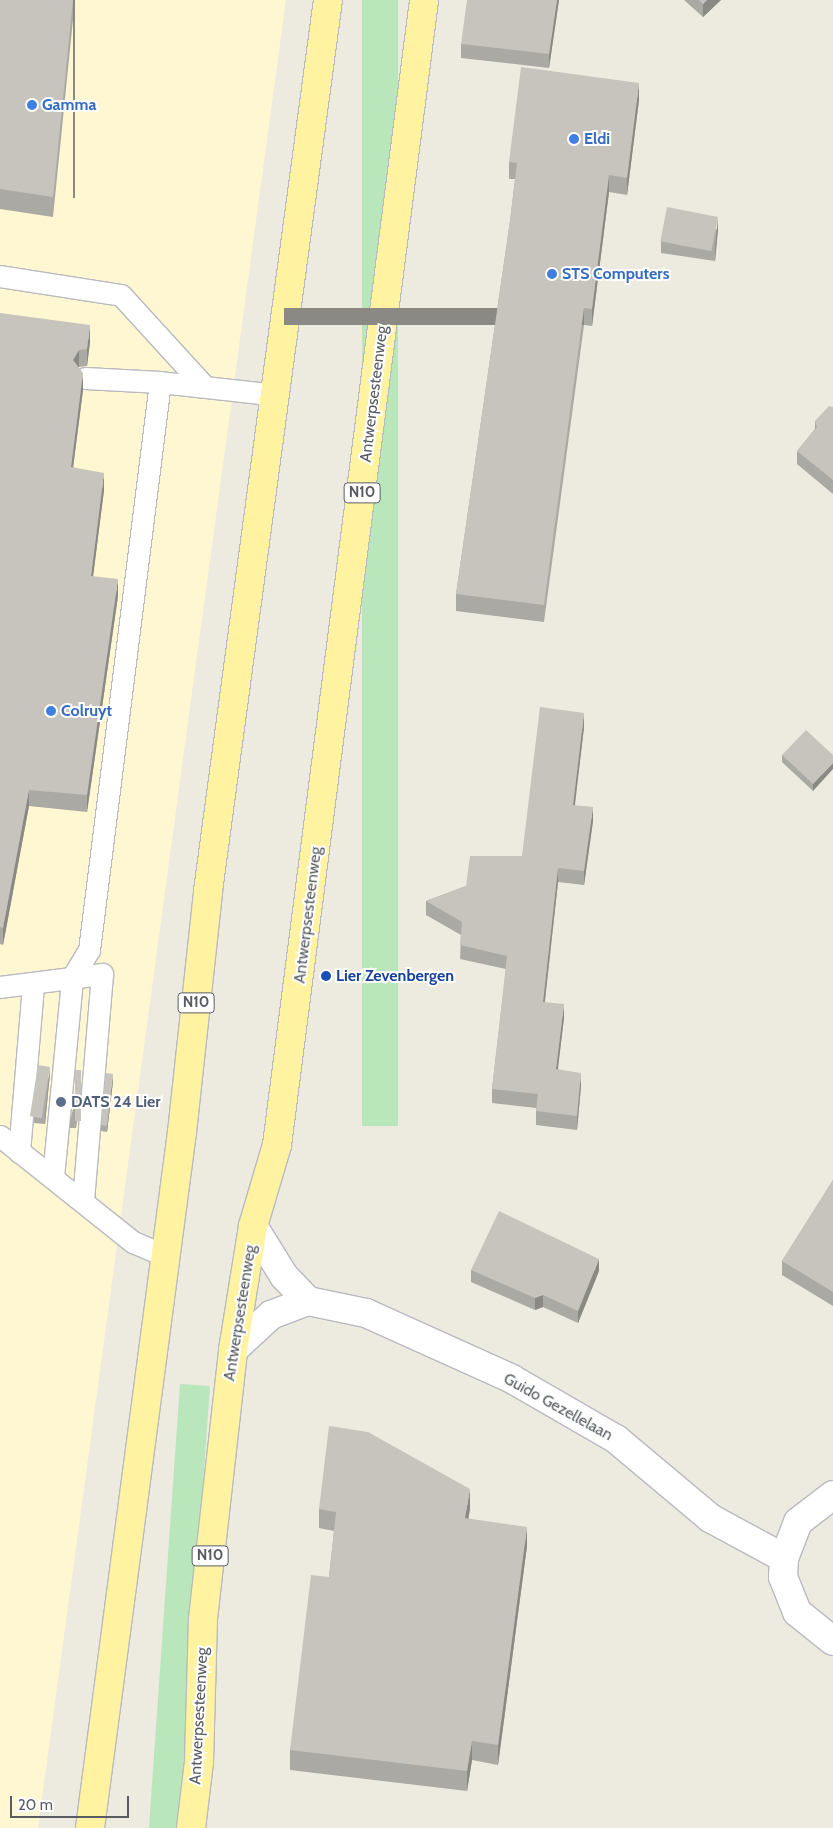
<!DOCTYPE html>
<style>
body{margin:0}
#map{position:relative;width:833px;height:1828px;overflow:hidden;background:#edeadf;font-family:Cabin,sans-serif}
div>[style]{position:absolute}
.commercial>*{inset:0;background:#fff6d2}
.green>*{inset:0;background:#bae6bb;transform-origin:0 0}
.roads{filter:drop-shadow(1px 0 #b8bac0) drop-shadow(-1px 0 #b8bac0) drop-shadow(0 1px #b8bac0) drop-shadow(0 -1px #b8bac0)}
.service>*{height:21px;margin:-10.5px;padding:0 10.5px;transform-origin:10.5px;border-radius:10.5px;background:#fff}
.minor>*{height:28px;margin:-14px;padding:0 14px;transform-origin:14px;border-radius:14px;background:#fff}
.primary>*{height:28px;margin:-14px;padding:0 14px;transform-origin:14px;border-radius:14px;background:#fff3a2}
.wall>*{inset:0;background:#aba9a3}
.shaded-wall>*{inset:0;background:#8b8984;transform-origin:0 0}
.building>*{inset:0;background:#c7c4bd;transform-origin:0 0}
.dots>*{width:14px;height:14px;translate:-50% -50%;box-sizing:border-box;border:2px solid #fff;border-radius:50%}
span{translate:-50% -50%;white-space:nowrap;text-align:center;line-height:1.15;-webkit-text-stroke:4px #fff;paint-order:stroke}
.shield-label span{padding:1px 4px;background:#fff;border:1px solid;border-radius:4px;-webkit-text-stroke-width:0}
.shield-label{font-size:15px;color:#585c62;font-weight:700}
.shop-label{font-size:16px;color:#366cbe;font-weight:700}
.left{translate:0 -50%;text-align:left}
.street-label{font-size:16px;color:#585c62}
.transit-label{font-size:16px;color:#164399;font-weight:700}
.service-label{font-size:16px;color:#4e5e75;font-weight:700}
.scale{position:absolute;left:10px;top:1796px;width:119px;height:22px;box-sizing:border-box;border:2px solid #585c62;border-top:0;padding-left:6px;font-size:15px;line-height:18px;white-space:nowrap;color:#585c62;-webkit-text-stroke:4px #fff;paint-order:stroke}
</style>
<div id="map">
<div class="commercial">
<div style="clip-path:polygon(0 0,286px 0,38px 1828px,0 1828px)"></div>
</div>
<div class="green">
<div style="left:362px;top:0;width:36px;height:1126px"></div>
<div style="left:180px;top:1384px;width:30px;height:448px;rotate:4deg"></div>
</div>
<div class="roads">
<div class="service">
<div style="left:0;top:276px;width:122px;rotate:8.9deg"></div>
<div style="left:121px;top:295px;width:123px;rotate:47.6deg"></div>
<div style="left:85px;top:378px;width:75px;rotate:3.1deg"></div>
<div style="left:0;top:987px;width:103px;rotate:-7.3deg"></div>
<div style="left:102px;top:974px;width:227px;rotate:94.8deg"></div>
<div style="left:0;top:1136px;width:170px;rotate:38.6deg"></div>
<div style="left:133px;top:1242px;width:34px;rotate:23deg"></div>
<div style="left:19px;top:1152px;width:168px;rotate:-85.2deg"></div>
<div style="left:53px;top:1177px;width:200px;rotate:-84.5deg"></div>
<div style="left:72px;top:978px;width:33px;rotate:-59deg"></div>
<div style="left:89px;top:950px;width:572px;rotate:-82.87deg"></div>
<div style="left:160px;top:382px;width:118px;rotate:6.3deg"></div>
</div>
<div class="minor">
<div style="left:253px;top:1226px;width:59px;rotate:58.2deg"></div>
<div style="left:284px;top:1276px;width:35px;rotate:46deg"></div>
<div style="left:233px;top:1350px;width:52px;rotate:-42.6deg"></div>
<div style="left:271px;top:1315px;width:40px;rotate:-21deg"></div>
<div style="left:308px;top:1301px;width:59px;rotate:11.7deg"></div>
<div style="left:366px;top:1313px;width:160px;rotate:24.3deg"></div>
<div style="left:512px;top:1379px;width:120px;rotate:30deg"></div>
<div style="left:616px;top:1439px;width:123px;rotate:40deg"></div>
<div style="left:710px;top:1518px;width:84px;rotate:28.4deg"></div>
<div style="left:833px;top:1495px;width:44px;rotate:142.4deg"></div>
<div style="left:798px;top:1522px;width:39px;rotate:111deg"></div>
<div style="left:784px;top:1558px;width:19px;rotate:93deg"></div>
<div style="left:783px;top:1577px;width:38px;rotate:68deg"></div>
<div style="left:797px;top:1612px;width:46px;rotate:38.9deg"></div>
</div>
<div class="primary">
<div style="left:90px;top:1828px;width:702px;rotate:-82.47deg"></div>
<div style="left:182px;top:1132px;width:242px;rotate:-83.8deg"></div>
<div style="left:208px;top:891px;width:899px;rotate:-82.33deg"></div>
<div style="left:191px;top:1828px;width:66px;rotate:-83.1deg"></div>
<div style="left:199px;top:1762px;width:143px;rotate:-88.4deg"></div>
<div style="left:203px;top:1619px;width:271px;rotate:-83.6deg"></div>
<div style="left:233px;top:1350px;width:126px;rotate:-80.8deg"></div>
<div style="left:253px;top:1226px;width:84px;rotate:-73.5deg"></div>
<div style="left:277px;top:1145px;width:1154px;rotate:-82.68deg"></div>
</div>
</div>
<div class="wall">
<div style="clip-path:polygon(0 0,75px 0,53px 217px,0 209px)"></div>
<div style="clip-path:polygon(559px 0,549px 68px,461px 58px,461px 44px)"></div>
<div style="clip-path:polygon(684px 0,721px 0,703px 17px)"></div>
<div style="clip-path:polygon(639px 100px,627px 195px,609px 192px,592px 326px,584px 325px,544px 622px,456px 611px,456px 594px,510px 221px,515px 179px,509px 179px,509px 162px)"></div>
<div style="clip-path:polygon(718px 229px,715px 261px,661px 253px,661px 241px)"></div>
<div style="clip-path:polygon(0 313px,90px 342px,87px 366px,79px 367px,83px 390px,73px 467px,104px 490px,93px 576px,118px 596px,87px 812px,29px 806px,3px 945px,0 944px)"></div>
<div style="clip-path:polygon(833px 407px,833px 494px,797px 464px,797px 451px,815px 429px,815px 421px)"></div>
<div style="clip-path:polygon(584px 727px,575px 805px,593px 821px,584px 885px,558px 882px,545px 1002px,564px 1018px,558px 1069px,581px 1086px,577px 1130px,536px 1125px,536px 1108px,492px 1103px,492px 1089px,506px 969px,460px 959px,461px 935px,426px 915px,426px 901px,466px 886px,522px 856px)"></div>
<div style="clip-path:polygon(782px 755px,833px 755px,813px 791px,782px 762px)"></div>
<div style="clip-path:polygon(50px 1073px,45px 1124px,34px 1123px,34px 1117px)"></div>
<div style="clip-path:polygon(81px 1077px,76px 1128px,70px 1128px,70px 1121px)"></div>
<div style="clip-path:polygon(113px 1081px,107px 1132px,101px 1131px,101px 1125px)"></div>
<div style="clip-path:polygon(833px 1180px,833px 1306px,782px 1275px,782px 1261px)"></div>
<div style="clip-path:polygon(471px 1270px,599px 1271px,578px 1323px,543px 1307px,535px 1310px,471px 1282px)"></div>
<div style="clip-path:polygon(319px 1509px,470px 1509px,468px 1518px,527px 1546px,498px 1765px,472px 1760px,467px 1791px,290px 1770px,290px 1750px,329px 1577px,334px 1531px,319px 1528px)"></div>
</div>
<div class="shaded-wall">
<div style="left:73px;top:0;width:2px;height:198px"></div>
<div style="clip-path:polygon(557px 0,559px 0,549px 68px,549px 54px)"></div>
<div style="clip-path:polygon(707px 0,721px 0,703px 17px,703px 4px)"></div>
<div style="clip-path:polygon(639px 83px,639px 100px,627px 195px,627px 178px)"></div>
<div style="clip-path:polygon(609px 175px,609px 192px,592px 326px,592px 309px)"></div>
<div style="clip-path:polygon(718px 217px,718px 229px,715px 261px,715px 249px)"></div>
<div style="left:584px;top:308px;width:17px;height:300px;rotate:90deg"></div>
<div style="clip-path:polygon(90px 325px,90px 342px,87px 366px,87px 349px)"></div>
<div style="clip-path:polygon(79px 350px,79px 367px,73px 377px,73px 360px)"></div>
<div style="clip-path:polygon(83px 373px,83px 390px,71px 484px,71px 467px)"></div>
<div style="clip-path:polygon(104px 473px,104px 490px,91px 593px,91px 576px)"></div>
<div style="clip-path:polygon(118px 579px,118px 596px,87px 812px,87px 795px)"></div>
<div style="clip-path:polygon(584px 713px,584px 727px,573px 819px,573px 805px)"></div>
<div style="clip-path:polygon(833px 763px,833px 769px,813px 791px,813px 784px)"></div>
<div style="clip-path:polygon(29px 790px,29px 806px,3px 945px,3px 928px)"></div>
<div style="clip-path:polygon(593px 807px,593px 821px,584px 885px,584px 871px)"></div>
<div style="clip-path:polygon(558px 868px,558px 882px,543px 1016px,543px 1002px)"></div>
<div style="clip-path:polygon(564px 1004px,564px 1018px,556px 1083px,556px 1069px)"></div>
<div style="clip-path:polygon(50px 1067px,50px 1073px,45px 1124px,45px 1118px)"></div>
<div style="clip-path:polygon(81px 1070px,81px 1077px,76px 1128px,76px 1122px)"></div>
<div style="clip-path:polygon(581px 1073px,581px 1086px,577px 1130px,577px 1116px)"></div>
<div style="clip-path:polygon(113px 1074px,113px 1081px,107px 1132px,107px 1126px)"></div>
<div style="clip-path:polygon(599px 1259px,599px 1271px,578px 1323px,578px 1311px)"></div>
<div style="clip-path:polygon(543px 1295px,543px 1307px,535px 1310px,535px 1298px)"></div>
<div style="clip-path:polygon(470px 1489px,470px 1509px,465px 1538px,465px 1518px)"></div>
<div style="clip-path:polygon(527px 1527px,527px 1546px,498px 1765px,498px 1745px)"></div>
<div style="clip-path:polygon(472px 1741px,472px 1760px,467px 1791px,467px 1771px)"></div>
</div>
<div class="building">
<div style="clip-path:polygon(0 0,73px 0,53px 197px,0 189px)"></div>
<div style="clip-path:polygon(467px 0,557px 0,549px 54px,461px 44px)"></div>
<div style="clip-path:polygon(699px 0,707px 0,703px 4px)"></div>
<div style="clip-path:polygon(521px 67px,639px 83px,627px 178px,609px 175px,592px 309px,584px 308px,544px 605px,456px 594px,510px 221px,517px 163px,509px 162px)"></div>
<div style="left:667px;top:207px;width:52px;height:35px;rotate:11deg"></div>
<div style="clip-path:polygon(0 313px,90px 325px,87px 349px,79px 350px,73px 360px,83px 373px,71px 467px,104px 473px,91px 576px,118px 579px,87px 795px,29px 790px,3px 928px,0 927px)"></div>
<div style="clip-path:polygon(829px 406px,833px 407px,833px 480px,797px 451px,817px 427px,815px 421px)"></div>
<div style="clip-path:polygon(540px 707px,584px 713px,573px 805px,593px 807px,584px 871px,558px 868px,543px 1002px,564px 1004px,556px 1069px,581px 1073px,577px 1116px,536px 1111px,538px 1094px,492px 1089px,507px 956px,460px 945px,462px 922px,426px 901px,466px 886px,470px 856px,522px 856px)"></div>
<div style="clip-path:polygon(806px 730px,833px 755px,833px 763px,813px 784px,782px 755px)"></div>
<div style="left:38px;top:1065px;width:12px;height:52px;rotate:9deg"></div>
<div style="left:75px;top:1070px;width:6px;height:51px"></div>
<div style="clip-path:polygon(106px 1073px,113px 1074px,107px 1126px,101px 1125px)"></div>
<div style="clip-path:polygon(833px 1180px,833px 1292px,782px 1261px)"></div>
<div style="clip-path:polygon(499px 1211px,599px 1259px,578px 1311px,543px 1295px,535px 1298px,471px 1270px)"></div>
<div style="clip-path:polygon(329px 1426px,368px 1432px,470px 1489px,465px 1518px,527px 1527px,498px 1745px,472px 1741px,467px 1771px,290px 1750px,311px 1575px,329px 1577px,336px 1512px,319px 1509px)"></div>
</div>
<div class="dots">
<div style="left:32px;top:105px;background:#3f7fe0"></div>
<div style="left:574px;top:139px;background:#3f7fe0"></div>
<div style="left:552px;top:274px;background:#3f7fe0"></div>
<div style="left:51px;top:711px;background:#3f7fe0"></div>
<div style="left:326px;top:976px;background:#1a4fb4"></div>
<div style="left:61px;top:1102px;background:#5c6f8a"></div>
</div>
<div class="shield-label">
<span style="left:362px;top:493px">N10</span>
<span style="left:196px;top:1003px">N10</span>
<span style="left:210px;top:1556px">N10</span>
</div>
<div class="shop-label">
<span class="left" style="left:42px;top:105px">Gamma</span>
<span class="left" style="left:584px;top:139px">Eldi</span>
<span class="left" style="left:562px;top:274px">STS Computers</span>
<span class="left" style="left:61px;top:711px">Colruyt</span>
</div>
<div class="street-label">
<span style="left:374px;top:394px;rotate:-83deg">Antwerpsesteenweg</span>
<span style="left:308px;top:915px;rotate:-83deg">Antwerpsesteenweg</span>
<span style="left:240px;top:1313px;rotate:-81deg">Antwerpsesteenweg</span>
<span style="left:558px;top:1407px;rotate:29deg">Guido Gezellelaan</span>
<span style="left:199px;top:1716px;rotate:-87deg">Antwerpsesteenweg</span>
</div>
<div class="transit-label">
<span class="left" style="left:336px;top:976px">Lier Zevenbergen</span>
</div>
<div class="service-label">
<span class="left" style="left:71px;top:1102px">DATS 24 Lier</span>
</div>
<div class="scale">20 m</div>
</div>
